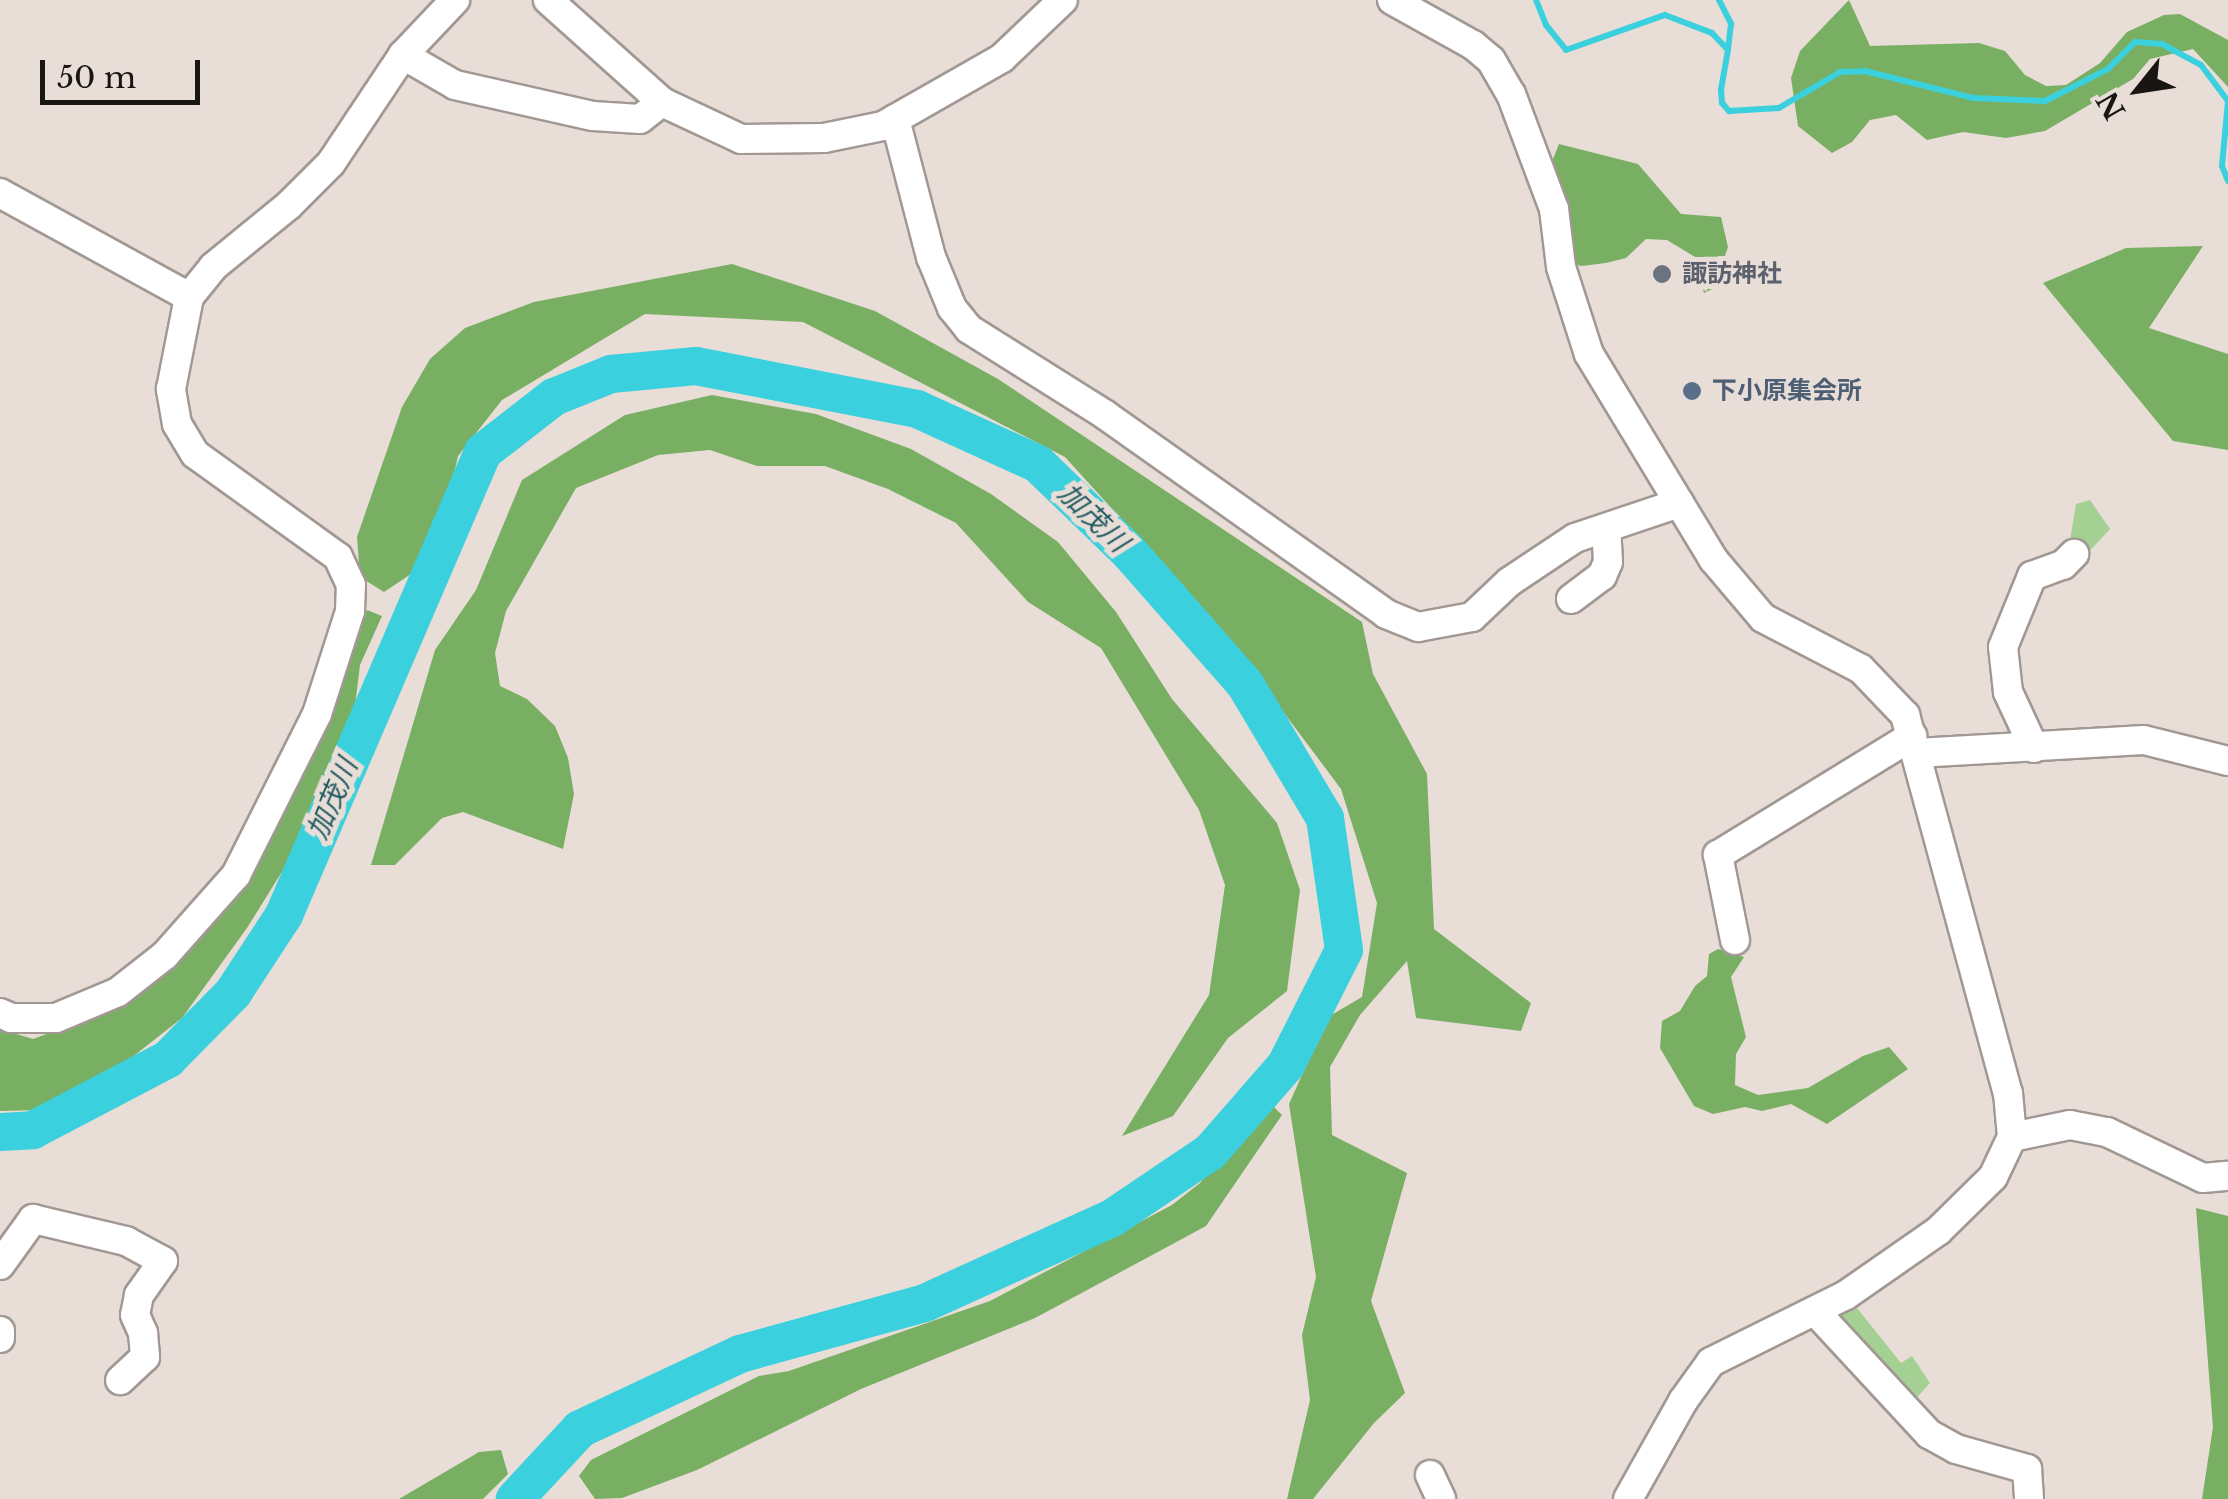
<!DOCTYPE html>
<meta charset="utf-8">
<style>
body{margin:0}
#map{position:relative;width:2228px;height:1499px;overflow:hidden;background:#e8ddd7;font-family:"Libre Baskerville","Noto Sans JP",serif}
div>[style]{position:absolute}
.green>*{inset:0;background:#a4d193}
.forest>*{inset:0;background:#79af63}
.stream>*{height:6px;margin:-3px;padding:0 3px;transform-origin:3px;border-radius:3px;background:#3bd0dd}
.river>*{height:38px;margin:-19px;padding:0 19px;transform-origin:19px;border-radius:19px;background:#3bd0dd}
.roads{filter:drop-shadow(2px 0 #a29893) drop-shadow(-2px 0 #a29893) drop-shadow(0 2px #a29893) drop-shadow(0 -2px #a29893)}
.minor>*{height:28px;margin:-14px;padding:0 14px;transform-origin:14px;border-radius:14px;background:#fff}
.dots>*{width:28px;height:28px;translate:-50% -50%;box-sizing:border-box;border:5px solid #e8ddd7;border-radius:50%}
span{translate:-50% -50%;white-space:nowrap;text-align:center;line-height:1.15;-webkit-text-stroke:10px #e8ddd7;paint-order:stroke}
.worship-label{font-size:25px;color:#5b616d;font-weight:700}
.left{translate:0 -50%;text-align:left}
.service-label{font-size:25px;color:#4e5e75;font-weight:700}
.water-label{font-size:28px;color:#235d63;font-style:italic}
.north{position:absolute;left:2088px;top:40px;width:100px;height:100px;-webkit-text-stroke:8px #e8ddd7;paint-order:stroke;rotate:240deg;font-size:28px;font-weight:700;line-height:40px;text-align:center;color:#181513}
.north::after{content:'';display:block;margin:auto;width:35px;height:45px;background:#181513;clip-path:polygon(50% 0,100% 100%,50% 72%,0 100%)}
.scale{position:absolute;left:40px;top:60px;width:160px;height:45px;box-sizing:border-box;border:5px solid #181513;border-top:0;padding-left:12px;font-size:30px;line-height:35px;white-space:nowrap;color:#181513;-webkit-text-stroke:8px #e8ddd7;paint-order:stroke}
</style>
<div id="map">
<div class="green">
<div style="clip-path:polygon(2090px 500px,2110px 529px,2085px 556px,2070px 540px,2076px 504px)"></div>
<div style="clip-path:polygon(1853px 1303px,1901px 1363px,1912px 1356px,1930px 1383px,1912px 1403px,1830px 1317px)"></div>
</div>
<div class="forest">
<div style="clip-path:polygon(1849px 0,1870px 46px,1979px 43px,2005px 51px,2025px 75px,2046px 86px,2066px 85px,2100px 63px,2127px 32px,2164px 15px,2180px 14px,2228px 40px,2228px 87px,2193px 49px,2150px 59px,2133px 79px,2045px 131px,2006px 138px,1963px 132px,1927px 140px,1896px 115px,1870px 120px,1852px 142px,1832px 153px,1798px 126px,1791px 78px,1800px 51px)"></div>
<div style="clip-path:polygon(1559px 144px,1638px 164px,1681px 214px,1721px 217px,1728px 247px,1714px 288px,1704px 293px,1695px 257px,1667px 240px,1646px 239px,1626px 258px,1606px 263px,1581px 266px,1568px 262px,1553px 159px)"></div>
<div style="clip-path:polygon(2203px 246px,2149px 328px,2228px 354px,2228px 450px,2173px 441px,2043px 283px,2126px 248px)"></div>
<div style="clip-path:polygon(732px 264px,875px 311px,998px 379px,1362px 622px,1373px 674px,1427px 774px,1434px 929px,1531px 1003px,1521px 1031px,1416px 1018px,1407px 961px,1360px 1015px,1330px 1067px,1332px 1135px,1407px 1173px,1371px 1301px,1405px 1393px,1374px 1423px,1313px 1499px,1287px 1499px,1310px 1400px,1302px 1335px,1316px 1277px,1289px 1104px,1328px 1017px,1362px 997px,1377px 903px,1341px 789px,1222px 630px,1065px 457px,803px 322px,645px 314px,502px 400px,458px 456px,443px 523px,417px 570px,384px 592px,360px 577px,357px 537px,402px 407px,430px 359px,465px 328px,534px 302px)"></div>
<div style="clip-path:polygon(712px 395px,816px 414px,911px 449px,991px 494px,1058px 542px,1116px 612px,1172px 699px,1277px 823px,1300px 890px,1287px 991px,1228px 1038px,1173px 1116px,1122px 1136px,1209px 995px,1225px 885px,1199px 810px,1101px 648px,1028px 602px,956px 523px,888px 489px,825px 466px,757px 466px,710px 450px,658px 455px,576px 488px,506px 611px,495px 653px,500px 686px,527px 699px,555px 726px,568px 758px,574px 794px,563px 849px,463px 812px,442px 818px,395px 865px,371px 865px,435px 650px,476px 590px,522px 480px,625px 415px)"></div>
<div style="clip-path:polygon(367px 610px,382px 616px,360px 665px,352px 731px,311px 825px,247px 928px,182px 1018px,117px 1069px,41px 1110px,0 1111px,0 1029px,33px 1039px,104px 1013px,157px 972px,243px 878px)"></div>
<div style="clip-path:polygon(1718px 949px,1744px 957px,1731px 977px,1746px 1037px,1736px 1054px,1735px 1085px,1758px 1095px,1808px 1088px,1863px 1056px,1889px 1047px,1908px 1069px,1827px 1124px,1791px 1104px,1762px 1111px,1745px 1107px,1713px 1114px,1694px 1106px,1660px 1048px,1662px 1021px,1680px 1011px,1695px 986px,1707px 976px,1709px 954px)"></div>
<div style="clip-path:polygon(1270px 1103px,1282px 1115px,1206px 1226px,1104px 1281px,1035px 1318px,861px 1389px,697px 1470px,622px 1498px,595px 1499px,579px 1476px,591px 1460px,759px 1376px,789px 1371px,990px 1301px,1172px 1205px,1200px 1183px)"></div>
<div style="clip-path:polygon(2196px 1208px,2228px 1216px,2228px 1499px,2202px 1499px,2213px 1427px)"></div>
<div style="clip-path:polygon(501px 1450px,508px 1474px,483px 1499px,399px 1499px,479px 1452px)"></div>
</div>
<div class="stream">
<div style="left:1536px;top:0;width:27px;rotate:68deg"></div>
<div style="left:1546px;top:25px;width:32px;rotate:51deg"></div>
<div style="left:1566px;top:50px;width:105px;rotate:-19.5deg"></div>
<div style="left:1665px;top:15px;width:50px;rotate:21deg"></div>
<div style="left:1712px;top:33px;width:23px;rotate:47deg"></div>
<div style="left:1728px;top:50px;width:40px;rotate:100deg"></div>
<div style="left:1721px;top:89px;width:14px;rotate:86deg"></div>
<div style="left:1722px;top:103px;width:11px;rotate:49deg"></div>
<div style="left:1729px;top:111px;width:50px;rotate:-3.4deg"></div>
<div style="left:1779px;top:108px;width:71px;rotate:-30.5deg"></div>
<div style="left:1840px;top:72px;width:25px;rotate:-2deg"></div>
<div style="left:1865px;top:71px;width:111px;rotate:14deg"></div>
<div style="left:1973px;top:98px;width:72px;rotate:2.4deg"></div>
<div style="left:2045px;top:101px;width:71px;rotate:-26.9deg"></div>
<div style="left:2108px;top:69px;width:38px;rotate:-45deg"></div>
<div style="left:2135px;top:42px;width:27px;rotate:4deg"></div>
<div style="left:2162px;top:44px;width:44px;rotate:28.3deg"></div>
<div style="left:2201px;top:65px;width:45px;rotate:53.1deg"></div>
<div style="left:2228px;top:101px;width:65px;rotate:95.3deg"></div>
<div style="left:2222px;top:166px;width:16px;rotate:68deg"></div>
<div style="left:1719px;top:0;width:27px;rotate:63deg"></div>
<div style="left:1731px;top:24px;width:26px;rotate:97deg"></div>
</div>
<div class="river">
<div style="left:0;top:1132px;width:33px;rotate:-3deg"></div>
<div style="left:33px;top:1130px;width:153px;rotate:-27.7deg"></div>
<div style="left:168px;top:1059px;width:93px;rotate:-45.4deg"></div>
<div style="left:233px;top:993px;width:93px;rotate:-56.8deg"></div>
<div style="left:284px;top:915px;width:504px;rotate:-66.74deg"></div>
<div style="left:483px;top:452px;width:90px;rotate:-37.8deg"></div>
<div style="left:554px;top:397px;width:61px;rotate:-22deg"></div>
<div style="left:611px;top:374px;width:85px;rotate:-5.4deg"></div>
<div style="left:696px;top:366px;width:225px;rotate:11deg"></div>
<div style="left:917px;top:409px;width:133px;rotate:24.4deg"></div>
<div style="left:1038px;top:464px;width:127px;rotate:44deg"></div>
<div style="left:1129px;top:552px;width:176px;rotate:48.7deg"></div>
<div style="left:1245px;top:684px;width:156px;rotate:59.2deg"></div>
<div style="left:1325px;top:818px;width:133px;rotate:81.8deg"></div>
<div style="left:1344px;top:950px;width:129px;rotate:116.8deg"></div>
<div style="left:1286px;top:1065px;width:116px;rotate:131.1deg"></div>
<div style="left:1210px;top:1152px;width:118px;rotate:146deg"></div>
<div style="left:1112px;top:1218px;width:205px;rotate:155.6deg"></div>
<div style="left:925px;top:1303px;width:192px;rotate:164.6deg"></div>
<div style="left:740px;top:1354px;width:177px;rotate:154.9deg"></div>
<div style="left:580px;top:1429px;width:96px;rotate:132.9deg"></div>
</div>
<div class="roads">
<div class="minor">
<div style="left:548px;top:0;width:153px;rotate:41.8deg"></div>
<div style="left:662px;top:102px;width:87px;rotate:25.1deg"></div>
<div style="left:741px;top:139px;width:83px;rotate:-0.7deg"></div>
<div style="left:824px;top:138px;width:60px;rotate:-11.5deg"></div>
<div style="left:883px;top:126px;width:137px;rotate:-29.7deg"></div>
<div style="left:1002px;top:58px;width:84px;rotate:-43.6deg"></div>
<div style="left:1392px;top:0;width:93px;rotate:29.1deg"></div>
<div style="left:1473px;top:45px;width:23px;rotate:40deg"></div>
<div style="left:1491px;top:60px;width:39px;rotate:60deg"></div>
<div style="left:1511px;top:94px;width:123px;rotate:69.5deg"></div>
<div style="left:1554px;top:209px;width:58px;rotate:83.1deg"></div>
<div style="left:1561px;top:267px;width:91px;rotate:72.2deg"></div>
<div style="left:1589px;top:354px;width:240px;rotate:58.8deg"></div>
<div style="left:1713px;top:559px;width:77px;rotate:49.7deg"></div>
<div style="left:1763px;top:618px;width:110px;rotate:27.5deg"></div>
<div style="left:1861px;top:669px;width:64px;rotate:46.3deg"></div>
<div style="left:1905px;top:715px;width:392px;rotate:74.8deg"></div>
<div style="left:2008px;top:1093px;width:44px;rotate:84.8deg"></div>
<div style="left:2012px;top:1137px;width:44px;rotate:115.4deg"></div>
<div style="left:1993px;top:1177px;width:77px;rotate:135.5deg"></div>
<div style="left:1938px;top:1231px;width:112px;rotate:145.2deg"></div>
<div style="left:1846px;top:1295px;width:151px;rotate:153.6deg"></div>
<div style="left:1711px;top:1362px;width:48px;rotate:125.7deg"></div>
<div style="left:1683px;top:1401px;width:112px;rotate:119.3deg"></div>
<div style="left:403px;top:55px;width:60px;rotate:30deg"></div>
<div style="left:455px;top:85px;width:141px;rotate:12.7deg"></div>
<div style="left:593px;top:116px;width:47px;rotate:3.7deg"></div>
<div style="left:640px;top:119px;width:28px;rotate:-38deg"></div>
<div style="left:895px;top:119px;width:143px;rotate:75.4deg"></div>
<div style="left:931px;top:257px;width:55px;rotate:67.6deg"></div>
<div style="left:952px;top:308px;width:27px;rotate:51deg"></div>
<div style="left:969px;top:329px;width:160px;rotate:32.2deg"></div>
<div style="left:1104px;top:414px;width:346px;rotate:35.3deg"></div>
<div style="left:1386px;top:614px;width:35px;rotate:22deg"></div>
<div style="left:1418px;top:627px;width:55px;rotate:-10.5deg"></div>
<div style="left:1472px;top:617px;width:51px;rotate:-43.4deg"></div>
<div style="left:1509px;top:582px;width:79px;rotate:-33.7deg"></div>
<div style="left:1575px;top:538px;width:110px;rotate:-18.6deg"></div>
<div style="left:0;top:193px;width:216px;rotate:28.8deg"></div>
<div style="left:1571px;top:599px;width:39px;rotate:-37deg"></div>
<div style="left:1602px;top:576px;width:15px;rotate:-67deg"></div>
<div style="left:1608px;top:562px;width:34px;rotate:-93deg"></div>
<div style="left:2034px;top:748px;width:62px;rotate:-114.9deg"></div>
<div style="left:2008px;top:692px;width:45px;rotate:-96.3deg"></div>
<div style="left:2003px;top:647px;width:77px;rotate:-67.8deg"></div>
<div style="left:2032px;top:576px;width:33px;rotate:-20deg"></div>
<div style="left:2063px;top:565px;width:16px;rotate:-45deg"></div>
<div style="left:1917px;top:753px;width:227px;rotate:-3.3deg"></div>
<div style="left:2144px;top:740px;width:87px;rotate:14deg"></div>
<div style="left:1735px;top:940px;width:87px;rotate:-101.3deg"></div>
<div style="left:1718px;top:855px;width:228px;rotate:-31.5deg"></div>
<div style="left:0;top:1013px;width:12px;rotate:24deg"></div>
<div style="left:11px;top:1018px;width:45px"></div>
<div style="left:56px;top:1018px;width:67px;rotate:-22.8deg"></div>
<div style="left:118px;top:992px;width:60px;rotate:-38.2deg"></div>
<div style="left:165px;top:955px;width:107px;rotate:-48.4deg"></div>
<div style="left:236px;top:875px;width:180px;rotate:-63.3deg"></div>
<div style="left:317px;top:714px;width:108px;rotate:-72.2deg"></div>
<div style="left:350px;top:611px;width:26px;rotate:-88deg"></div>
<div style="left:351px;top:585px;width:31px;rotate:-115deg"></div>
<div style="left:338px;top:557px;width:176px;rotate:-144.2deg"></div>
<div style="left:195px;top:454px;width:35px;rotate:-121deg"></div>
<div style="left:177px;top:424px;width:36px;rotate:-100deg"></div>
<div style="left:171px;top:389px;width:94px;rotate:-78.9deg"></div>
<div style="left:189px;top:297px;width:38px;rotate:-51deg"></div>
<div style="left:213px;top:267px;width:98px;rotate:-39.2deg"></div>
<div style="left:289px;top:205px;width:59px;rotate:-45deg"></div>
<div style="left:331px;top:163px;width:130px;rotate:-56.3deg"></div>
<div style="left:403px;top:55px;width:76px;rotate:-46.6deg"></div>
<div style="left:2012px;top:1137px;width:59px;rotate:-11.7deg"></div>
<div style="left:2070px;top:1125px;width:38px;rotate:11deg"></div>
<div style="left:2107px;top:1132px;width:106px;rotate:25.6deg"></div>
<div style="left:2203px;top:1178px;width:25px;rotate:-5deg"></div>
<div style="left:0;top:1265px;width:57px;rotate:-54.3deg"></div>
<div style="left:33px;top:1219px;width:96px;rotate:13.3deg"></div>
<div style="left:126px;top:1241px;width:42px;rotate:28.4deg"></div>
<div style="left:163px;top:1261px;width:42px;rotate:125.2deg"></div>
<div style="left:139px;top:1295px;width:20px;rotate:101deg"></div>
<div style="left:135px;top:1315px;width:20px;rotate:66deg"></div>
<div style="left:143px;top:1333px;width:24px;rotate:85deg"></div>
<div style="left:145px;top:1357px;width:34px;rotate:137deg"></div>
<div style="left:1815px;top:1311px;width:168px;rotate:47.2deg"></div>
<div style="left:1929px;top:1434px;width:31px;rotate:29deg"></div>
<div style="left:1956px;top:1449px;width:74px;rotate:15.7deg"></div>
<div style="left:2027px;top:1469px;width:30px;rotate:86deg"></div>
<div style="left:0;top:1331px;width:7px;rotate:90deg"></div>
<div style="left:1430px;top:1475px;width:26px;rotate:65deg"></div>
</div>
</div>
<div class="dots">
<div style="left:1662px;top:274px;background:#6b7280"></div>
<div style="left:1692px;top:391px;background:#5c6f8a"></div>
</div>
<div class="worship-label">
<span class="left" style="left:1682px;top:274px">諏訪神社</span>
</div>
<div class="service-label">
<span class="left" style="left:1712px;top:391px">下小原集会所</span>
</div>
<div class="water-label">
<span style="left:1093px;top:518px;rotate:44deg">加茂川</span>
<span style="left:333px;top:799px;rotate:-67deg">加茂川</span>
</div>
<div class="north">N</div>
<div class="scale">50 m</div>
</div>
